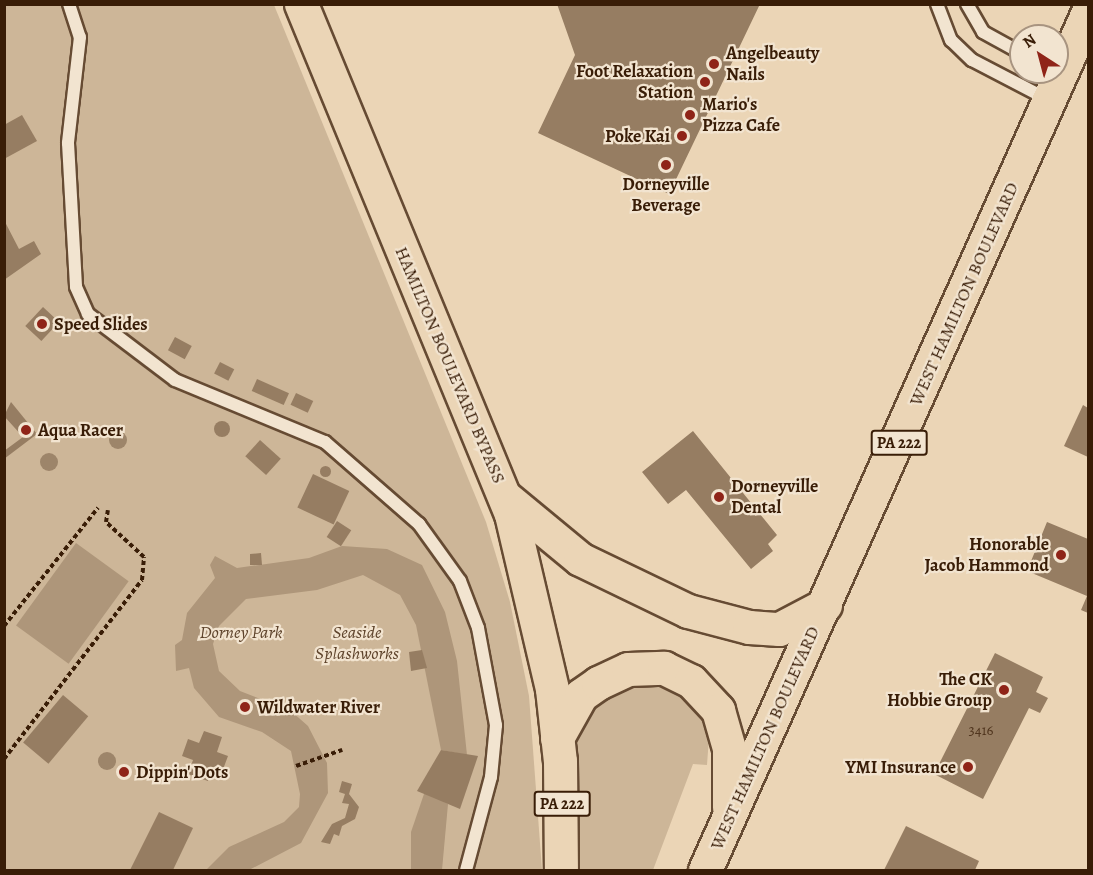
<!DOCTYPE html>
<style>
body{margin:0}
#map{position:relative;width:1093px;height:875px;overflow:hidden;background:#ebd5b6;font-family:Alegreya,serif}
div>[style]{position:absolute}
.green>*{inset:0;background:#cdb698}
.water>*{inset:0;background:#ae967a;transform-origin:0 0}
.building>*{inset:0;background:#967d62;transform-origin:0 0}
.round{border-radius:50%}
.path>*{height:4px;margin-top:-2px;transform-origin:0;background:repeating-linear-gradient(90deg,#391d07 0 4.5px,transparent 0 7.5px)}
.roads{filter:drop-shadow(2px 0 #664b33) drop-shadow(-2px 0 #664b33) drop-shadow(0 2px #664b33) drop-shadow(0 -2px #664b33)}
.service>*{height:12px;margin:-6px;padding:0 6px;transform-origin:6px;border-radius:6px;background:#f2e4d0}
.primary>*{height:33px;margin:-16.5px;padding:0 16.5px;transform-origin:16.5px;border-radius:16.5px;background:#ebd5b6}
.trees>*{width:18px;height:18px;margin:-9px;border-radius:50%;background:#9d856a}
.dots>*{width:16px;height:16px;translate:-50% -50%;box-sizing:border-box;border:3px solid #f2e4d0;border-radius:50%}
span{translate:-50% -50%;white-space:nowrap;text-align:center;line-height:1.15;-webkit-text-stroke:4.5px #f2e4d0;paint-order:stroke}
.number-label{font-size:15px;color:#50351e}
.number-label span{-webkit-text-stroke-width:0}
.shield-label span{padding:2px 4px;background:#f2e4d0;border:2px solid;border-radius:4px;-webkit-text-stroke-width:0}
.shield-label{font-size:16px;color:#391d07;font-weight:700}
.poi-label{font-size:18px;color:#391d07;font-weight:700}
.left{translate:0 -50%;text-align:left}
.right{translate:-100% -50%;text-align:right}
.street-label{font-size:18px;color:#391d07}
.park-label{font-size:18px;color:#5e432b;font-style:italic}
.frame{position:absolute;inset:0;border:6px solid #391d07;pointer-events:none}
.north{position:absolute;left:1009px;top:24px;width:60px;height:60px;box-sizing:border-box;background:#f2e4d0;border:2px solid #a89480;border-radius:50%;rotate:324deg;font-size:16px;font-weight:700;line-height:24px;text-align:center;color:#391d07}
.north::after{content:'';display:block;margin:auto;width:21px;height:27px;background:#8f2418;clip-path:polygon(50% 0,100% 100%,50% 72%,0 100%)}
</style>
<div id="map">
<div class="green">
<div style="clip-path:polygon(5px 5px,274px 5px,486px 522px,510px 602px,529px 696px,542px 870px,5px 870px)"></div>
<div style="clip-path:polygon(651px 681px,677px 686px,710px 724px,707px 765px,693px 764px,653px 870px,572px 870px,573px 725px,619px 683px)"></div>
</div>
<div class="water">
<div style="left:76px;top:543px;width:65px;height:102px;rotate:36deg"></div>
<div style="clip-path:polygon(342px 546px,387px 549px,422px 565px,445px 612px,457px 661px,467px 755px,441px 750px,416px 625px,400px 595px,363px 575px,317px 590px,246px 599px,219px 626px,213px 644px,219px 671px,240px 691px,291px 711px,308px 726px,327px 763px,328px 793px,301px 843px,249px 870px,206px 870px,229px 847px,284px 822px,299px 807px,300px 794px,291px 751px,262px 732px,219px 717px,194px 688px,189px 668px,176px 671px,175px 645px,182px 640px,187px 613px,215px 578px,210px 565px,215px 556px,237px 568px,309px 558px)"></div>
<div style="clip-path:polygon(425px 791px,448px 804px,442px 870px,411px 870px,411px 832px)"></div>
</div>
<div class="building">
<div style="clip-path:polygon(557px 4px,760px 4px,669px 194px,538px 133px,575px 55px)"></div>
<div style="clip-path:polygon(22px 115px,37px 141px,4px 159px,4px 125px)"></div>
<div style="clip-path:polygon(4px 220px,19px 249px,34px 241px,41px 254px,4px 280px)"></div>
<div style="left:43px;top:307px;width:22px;height:26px;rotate:43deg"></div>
<div style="left:175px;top:337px;width:19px;height:15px;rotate:28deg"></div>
<div style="left:220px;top:362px;width:16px;height:13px;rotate:27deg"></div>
<div style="left:257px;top:379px;width:35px;height:13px;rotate:24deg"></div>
<div style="left:296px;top:393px;width:19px;height:13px;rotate:25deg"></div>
<div style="clip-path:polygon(11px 402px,37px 434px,4px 459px,4px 451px,23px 437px,4px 416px)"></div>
<div style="clip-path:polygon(1083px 405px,1088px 408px,1088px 457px,1064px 446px)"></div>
<div class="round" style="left:214px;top:421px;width:16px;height:16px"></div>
<div style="clip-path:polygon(693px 431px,777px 535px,768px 544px,773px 551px,751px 569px,686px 490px,668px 504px,642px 472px)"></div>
<div style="left:260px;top:440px;width:28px;height:22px;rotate:42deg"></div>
<div class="round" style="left:319.5px;top:465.5px;width:11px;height:11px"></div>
<div style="left:313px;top:474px;width:40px;height:37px;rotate:25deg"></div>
<div style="left:337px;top:521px;width:17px;height:19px;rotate:33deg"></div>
<div style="clip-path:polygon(1047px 522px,1088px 539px,1088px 613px,1081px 610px,1087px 596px,1027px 571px)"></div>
<div style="clip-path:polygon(261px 553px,262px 565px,250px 565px,250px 554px)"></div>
<div style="clip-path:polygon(422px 650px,427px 668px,411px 671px,409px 652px)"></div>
<div style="clip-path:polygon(995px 653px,1043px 677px,1036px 692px,1048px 698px,1040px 713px,1029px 708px,983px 799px,934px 774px)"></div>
<div style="left:63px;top:695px;width:33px;height:62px;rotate:40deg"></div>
<div style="clip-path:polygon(204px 731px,222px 737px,217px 752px,228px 756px,222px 772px,212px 769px,208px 781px,188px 774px,193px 760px,182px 756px,188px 739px,199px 743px)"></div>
<div style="clip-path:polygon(441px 750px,478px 756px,460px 809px,417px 791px)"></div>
<div style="clip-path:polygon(342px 781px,352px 784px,349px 794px,359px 807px,355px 819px,342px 826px,339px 836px,334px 834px,330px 844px,321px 842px,332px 824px,345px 818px,349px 804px,342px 803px,345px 794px,339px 792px)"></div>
<div style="clip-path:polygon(159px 812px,193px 828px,173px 870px,130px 870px)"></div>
<div style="clip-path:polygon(906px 826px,979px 861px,975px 870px,884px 870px)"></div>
</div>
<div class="path">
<div style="left:4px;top:626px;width:151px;rotate:-51.5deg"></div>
<div style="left:4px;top:759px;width:226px;rotate:-52.4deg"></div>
<div style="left:142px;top:580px;width:23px;rotate:-85deg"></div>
<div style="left:144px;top:557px;width:52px;rotate:-137.4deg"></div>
<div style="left:106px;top:522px;width:12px;rotate:-81deg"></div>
<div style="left:296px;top:766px;width:49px;rotate:-19.2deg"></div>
</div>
<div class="roads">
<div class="service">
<div style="left:69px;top:4px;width:35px;rotate:72deg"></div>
<div style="left:80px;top:37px;width:107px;rotate:96.5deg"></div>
<div style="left:68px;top:143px;width:144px;rotate:86.8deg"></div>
<div style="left:76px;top:287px;width:30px;rotate:66deg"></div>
<div style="left:88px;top:314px;width:109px;rotate:37.2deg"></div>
<div style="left:175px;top:380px;width:162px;rotate:22.5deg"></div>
<div style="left:325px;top:442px;width:125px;rotate:41.1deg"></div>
<div style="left:419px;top:524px;width:70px;rotate:54.3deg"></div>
<div style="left:460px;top:581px;width:50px;rotate:69deg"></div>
<div style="left:478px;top:628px;width:99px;rotate:79.5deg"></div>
<div style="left:496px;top:725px;width:52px;rotate:95.5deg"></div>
<div style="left:491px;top:777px;width:96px;rotate:105deg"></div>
<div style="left:937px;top:4px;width:39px;rotate:69deg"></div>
<div style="left:951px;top:40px;width:29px;rotate:44deg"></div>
<div style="left:972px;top:60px;width:85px;rotate:27.5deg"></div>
<div style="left:967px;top:4px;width:32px;rotate:60deg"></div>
<div style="left:983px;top:32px;width:43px;rotate:28.9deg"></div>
</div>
<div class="primary">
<div style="left:301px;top:4px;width:552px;rotate:67.62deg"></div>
<div style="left:511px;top:514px;width:180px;rotate:76.8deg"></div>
<div style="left:552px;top:689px;width:72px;rotate:83.7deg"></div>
<div style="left:560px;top:761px;width:109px;rotate:89.5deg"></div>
<div style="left:505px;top:497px;width:97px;rotate:39.6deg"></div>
<div style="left:580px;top:559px;width:120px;rotate:25.7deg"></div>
<div style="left:688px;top:611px;width:63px;rotate:14.7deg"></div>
<div style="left:749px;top:627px;width:30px;rotate:4deg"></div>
<div style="left:779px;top:629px;width:52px;rotate:-27.6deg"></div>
<div style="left:557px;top:738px;width:49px;rotate:-60.8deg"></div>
<div style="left:581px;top:695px;width:21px;rotate:-35deg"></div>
<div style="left:598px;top:683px;width:33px;rotate:-25deg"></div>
<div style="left:628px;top:669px;width:36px;rotate:-2deg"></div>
<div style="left:664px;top:668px;width:30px;rotate:26deg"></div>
<div style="left:691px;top:681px;width:40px;rotate:47deg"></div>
<div style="left:718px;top:710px;width:40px;rotate:74deg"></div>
<div style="left:729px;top:748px;width:59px;rotate:90deg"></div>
<div style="left:705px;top:870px;width:940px;rotate:-65.94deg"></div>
</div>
</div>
<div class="trees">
<div style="left:118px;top:440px"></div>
<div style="left:49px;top:462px"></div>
<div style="left:107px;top:761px"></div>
</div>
<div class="dots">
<div style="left:714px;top:64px;background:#8f2418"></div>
<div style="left:705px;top:82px;background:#8f2418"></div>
<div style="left:690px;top:115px;background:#8f2418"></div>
<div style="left:682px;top:136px;background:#8f2418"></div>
<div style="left:666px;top:165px;background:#8f2418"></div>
<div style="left:42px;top:324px;background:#8f2418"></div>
<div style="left:26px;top:430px;background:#8f2418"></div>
<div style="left:719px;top:497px;background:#8f2418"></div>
<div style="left:1061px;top:555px;background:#8f2418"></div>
<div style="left:1004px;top:690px;background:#8f2418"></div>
<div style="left:245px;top:707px;background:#8f2418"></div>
<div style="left:968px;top:767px;background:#8f2418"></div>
<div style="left:124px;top:772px;background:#8f2418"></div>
</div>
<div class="number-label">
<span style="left:981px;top:731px">3416</span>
</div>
<div class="shield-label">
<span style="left:899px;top:443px">PA 222</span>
<span style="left:562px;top:804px">PA 222</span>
</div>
<div class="poi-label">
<span class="left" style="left:726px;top:64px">Angelbeauty<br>Nails</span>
<span class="right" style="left:693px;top:82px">Foot Relaxation<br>Station</span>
<span class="left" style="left:702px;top:115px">Mario's<br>Pizza Cafe</span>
<span class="right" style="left:670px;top:136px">Poke Kai</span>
<span style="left:666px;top:195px">Dorneyville<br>Beverage</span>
<span class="left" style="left:54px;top:324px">Speed Slides</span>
<span class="left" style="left:38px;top:430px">Aqua Racer</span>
<span class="left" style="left:731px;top:497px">Dorneyville<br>Dental</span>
<span class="right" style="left:1049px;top:555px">Honorable<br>Jacob Hammond</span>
<span class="right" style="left:992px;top:690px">The CK<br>Hobbie Group</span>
<span class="left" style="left:257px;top:707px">Wildwater River</span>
<span class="right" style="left:956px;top:767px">YMI Insurance</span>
<span class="left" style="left:136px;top:772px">Dippin' Dots</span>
</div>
<div class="street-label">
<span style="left:964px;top:294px;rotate:-66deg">WEST HAMILTON BOULEVARD</span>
<span style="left:450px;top:365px;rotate:67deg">HAMILTON BOULEVARD BYPASS</span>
<span style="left:765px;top:738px;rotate:-66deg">WEST HAMILTON BOULEVARD</span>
</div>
<div class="park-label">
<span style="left:241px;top:632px">Dorney Park</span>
<span style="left:357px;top:643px">Seaside<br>Splashworks</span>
</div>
<div class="frame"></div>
<div class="north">N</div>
</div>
